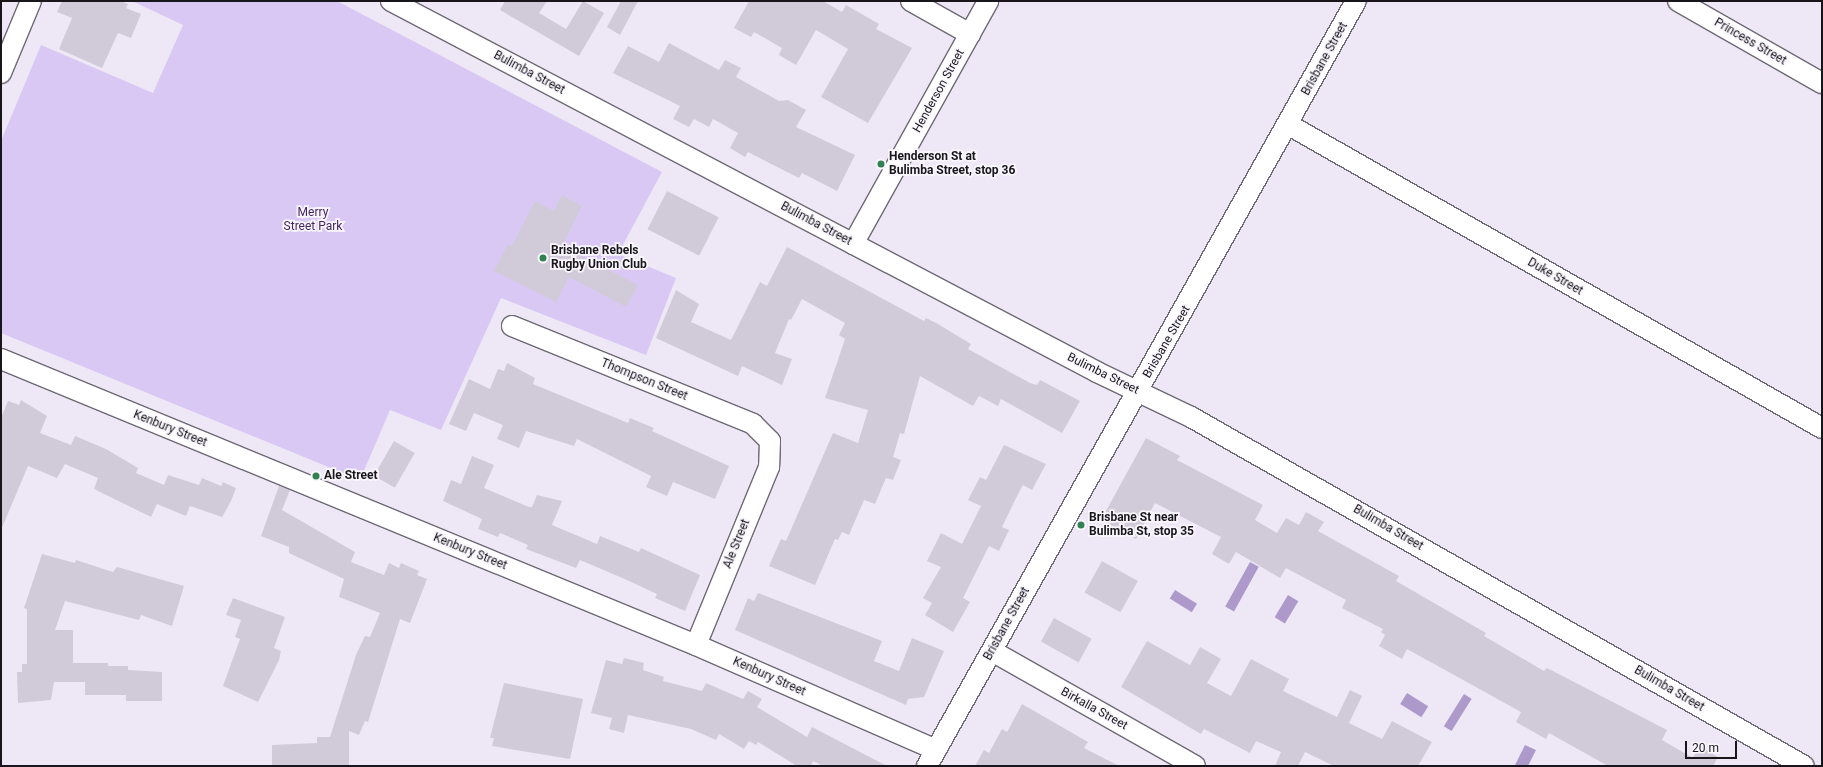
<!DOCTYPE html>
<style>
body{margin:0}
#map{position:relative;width:1823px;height:767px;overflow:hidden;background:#eee8f6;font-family:Roboto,sans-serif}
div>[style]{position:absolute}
.green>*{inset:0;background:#dac8f4}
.water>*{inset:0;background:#ae99cb;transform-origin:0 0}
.building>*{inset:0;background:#d1cbd9;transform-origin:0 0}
.roads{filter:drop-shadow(1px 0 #6e6976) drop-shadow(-1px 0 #6e6976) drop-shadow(0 1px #6e6976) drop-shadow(0 -1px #6e6976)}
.street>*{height:20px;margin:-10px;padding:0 10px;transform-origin:10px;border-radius:10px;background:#fff}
.dots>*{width:11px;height:11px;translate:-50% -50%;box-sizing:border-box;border:2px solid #f9f7fd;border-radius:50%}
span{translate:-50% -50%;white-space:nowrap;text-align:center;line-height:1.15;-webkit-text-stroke:3.5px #f9f7fd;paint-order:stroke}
.street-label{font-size:12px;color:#18161b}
.poi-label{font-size:12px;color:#18161b;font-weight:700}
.left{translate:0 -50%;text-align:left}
.park-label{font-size:12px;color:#442663}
.frame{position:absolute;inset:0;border:2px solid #18161b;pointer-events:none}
.scale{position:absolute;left:1685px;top:741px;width:52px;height:18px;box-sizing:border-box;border:2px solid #18161b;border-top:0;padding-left:5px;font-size:12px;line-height:14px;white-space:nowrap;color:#18161b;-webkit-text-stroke:3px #f9f7fd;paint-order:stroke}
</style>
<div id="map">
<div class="green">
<div style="clip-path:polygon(132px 1px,337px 1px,662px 172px,618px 254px,676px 278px,646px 355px,501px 298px,441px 430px,390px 410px,360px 480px,1px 333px,1px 141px,41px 45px,153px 93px,183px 25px)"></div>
</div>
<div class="water">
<div style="left:1250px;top:562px;width:10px;height:51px;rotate:29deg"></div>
<div style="left:1175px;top:590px;width:26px;height:10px;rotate:32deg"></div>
<div style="left:1288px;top:595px;width:12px;height:26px;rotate:31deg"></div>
<div style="left:1407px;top:693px;width:25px;height:13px;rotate:32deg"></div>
<div style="left:1464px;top:694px;width:9px;height:38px;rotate:32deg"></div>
<div style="clip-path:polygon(1525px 745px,1536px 750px,1528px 766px,1518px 766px,1515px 765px)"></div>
</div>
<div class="building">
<div style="clip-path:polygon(62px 1px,120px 1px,128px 4px,126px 8px,141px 14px,131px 38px,118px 33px,102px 68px,59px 49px,72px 18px,57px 12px)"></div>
<div style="clip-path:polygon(505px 1px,547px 1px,539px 13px,566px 29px,583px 1px,604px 13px,579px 56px,500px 10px)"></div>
<div style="clip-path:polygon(621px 1px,638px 1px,620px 35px,607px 27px)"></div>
<div style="clip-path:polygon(749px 1px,823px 1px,842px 12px,846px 5px,879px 24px,876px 29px,912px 48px,868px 123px,821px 97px,848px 49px,816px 30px,796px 65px,779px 55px,782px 48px,754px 32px,751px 37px,734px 28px)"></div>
<div style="clip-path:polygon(669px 43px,719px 70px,725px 60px,741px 68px,736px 77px,779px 101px,788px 100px,806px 110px,796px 127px,855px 155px,837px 191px,802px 173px,799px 178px,748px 152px,745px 157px,730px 148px,738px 133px,713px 119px,709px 127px,694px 119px,689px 127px,673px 119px,680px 106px,613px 73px,628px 46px,659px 62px)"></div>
<div style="left:667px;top:191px;width:58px;height:43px;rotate:27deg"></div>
<div style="clip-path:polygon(562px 195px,582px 206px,562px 246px,638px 285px,626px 307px,569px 277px,556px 302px,494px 271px,508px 244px,512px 246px,535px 201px,554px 211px)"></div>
<div style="clip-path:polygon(787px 247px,924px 321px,926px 318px,938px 324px,971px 344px,968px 349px,1030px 383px,1037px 385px,1040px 380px,1080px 401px,1062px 433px,1001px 399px,998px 406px,979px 396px,973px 406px,920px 376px,904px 434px,900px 433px,893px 457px,901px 460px,893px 480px,886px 478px,875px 504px,864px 500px,849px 535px,842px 532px,838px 540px,835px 539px,815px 585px,769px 566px,781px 539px,786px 541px,833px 433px,858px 443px,868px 410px,825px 398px,845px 339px,839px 335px,845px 323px,802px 299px,791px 320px,789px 319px,775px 353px,792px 359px,782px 385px,742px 366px,738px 376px,656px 338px,676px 290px,699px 304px,691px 322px,731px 340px,760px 282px,767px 286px)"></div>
<div style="clip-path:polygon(507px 363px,535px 378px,533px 384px,628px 423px,630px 418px,654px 428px,652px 431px,729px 466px,715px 499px,673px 482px,667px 496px,646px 487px,651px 476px,577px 439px,574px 446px,526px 431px,519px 448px,497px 439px,503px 425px,474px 413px,466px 431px,449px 424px,469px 379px,490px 389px,498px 369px,504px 371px)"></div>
<div style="clip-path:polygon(21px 400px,47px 416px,40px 433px,71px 445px,75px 436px,106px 449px,138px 468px,136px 473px,164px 485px,168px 475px,199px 485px,202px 478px,221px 486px,223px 482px,236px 488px,231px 501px,222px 517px,190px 506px,186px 516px,157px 504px,151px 517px,94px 489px,98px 478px,65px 464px,57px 478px,28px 466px,1px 530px,1px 418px,8px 401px,19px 405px)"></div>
<div style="clip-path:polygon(1146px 438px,1180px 456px,1177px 460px,1263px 505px,1255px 520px,1277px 533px,1286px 518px,1299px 525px,1306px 512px,1324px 522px,1318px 531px,1399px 576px,1396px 581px,1486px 633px,1484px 636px,1544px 671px,1547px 668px,1667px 730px,1662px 740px,1693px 758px,1699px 746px,1718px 757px,1713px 766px,1608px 766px,1549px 733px,1546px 739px,1516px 722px,1521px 712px,1407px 649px,1402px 659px,1379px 646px,1385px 635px,1381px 632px,1383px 629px,1342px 608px,1346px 600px,1286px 568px,1280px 578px,1236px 552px,1229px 564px,1212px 554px,1221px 537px,1155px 503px,1136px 539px,1101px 520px)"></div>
<div style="left:394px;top:441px;width:24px;height:40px;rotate:30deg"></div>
<div style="clip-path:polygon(1004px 445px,1046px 464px,1032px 490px,1023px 485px,1016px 498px,1002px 527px,1009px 530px,999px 551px,989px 546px,963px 598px,970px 602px,953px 632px,925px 615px,932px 603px,923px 598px,941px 567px,927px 561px,941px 533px,962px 544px,981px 506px,968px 500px,980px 477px,986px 480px)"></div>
<div style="clip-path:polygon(472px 456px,494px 465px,484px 488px,529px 507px,532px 507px,537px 495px,562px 501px,552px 525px,597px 544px,600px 536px,639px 552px,641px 548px,700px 575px,685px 611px,655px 598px,657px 594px,627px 580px,580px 560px,576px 568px,526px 549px,528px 545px,500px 533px,498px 537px,478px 529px,482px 519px,443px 501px,451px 480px,461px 484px)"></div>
<div style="clip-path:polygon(279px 486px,290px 490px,282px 510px,355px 552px,351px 562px,384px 575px,389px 563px,399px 568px,401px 563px,419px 571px,417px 575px,427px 579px,410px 623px,400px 619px,368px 722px,365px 721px,359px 735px,349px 731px,349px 766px,272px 766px,272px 745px,317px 743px,317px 737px,330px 737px,356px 655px,365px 636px,370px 637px,380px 613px,339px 597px,344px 579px,289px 553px,289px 547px,261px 536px)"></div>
<div style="clip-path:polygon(42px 554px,75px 563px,76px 560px,113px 572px,117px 567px,184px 586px,172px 626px,141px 615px,139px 620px,65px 601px,55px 630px,73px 630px,73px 663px,108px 663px,108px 666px,128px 666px,128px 670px,162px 672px,162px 701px,126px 701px,126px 695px,85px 695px,85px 682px,54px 682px,51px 700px,18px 703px,17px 672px,22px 672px,22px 664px,27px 664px,27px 609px,24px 608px)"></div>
<div style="left:1102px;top:561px;width:41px;height:36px;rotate:29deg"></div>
<div style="clip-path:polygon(758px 593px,882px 641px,874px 661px,899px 671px,912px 638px,944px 651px,924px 697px,908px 699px,906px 705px,735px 630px,748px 598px,754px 601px)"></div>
<div style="clip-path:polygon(233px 598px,285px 617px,274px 648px,281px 651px,279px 660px,258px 702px,223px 686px,240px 639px,235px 637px,241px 620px,226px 615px)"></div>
<div style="left:1054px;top:618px;width:43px;height:27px;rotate:29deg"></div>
<div style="clip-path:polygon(1147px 641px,1190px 665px,1200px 647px,1221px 659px,1207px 683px,1231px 696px,1251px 659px,1289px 679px,1283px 691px,1337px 717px,1350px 690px,1362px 696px,1349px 723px,1382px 739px,1392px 721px,1432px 742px,1418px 766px,1334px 766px,1305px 752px,1298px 766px,1275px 766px,1281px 752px,1256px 741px,1250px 753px,1204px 729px,1201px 734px,1121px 687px)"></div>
<div style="clip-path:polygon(624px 658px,644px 663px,643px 670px,664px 677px,663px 681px,702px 691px,706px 683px,743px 699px,748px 691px,762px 699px,757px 707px,807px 737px,812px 727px,887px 766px,823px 766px,813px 761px,811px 766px,797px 766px,758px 742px,756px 745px,749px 741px,744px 749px,719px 734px,716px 740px,691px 729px,628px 715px,624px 733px,609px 729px,612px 718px,591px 713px,606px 660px,622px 664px)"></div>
<div style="clip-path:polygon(504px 683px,583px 699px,570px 759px,492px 746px,494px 738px,490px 738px)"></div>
<div style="clip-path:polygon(1022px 704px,1088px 742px,1084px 748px,1119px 766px,975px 766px,984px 750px,989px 753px,1002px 729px,1007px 732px)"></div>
</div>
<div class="roads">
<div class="street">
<div style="left:391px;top:1px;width:798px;rotate:27.72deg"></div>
<div style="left:1097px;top:372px;width:104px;rotate:25.6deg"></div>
<div style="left:1191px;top:417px;width:705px;rotate:29.65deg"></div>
<div style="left:911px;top:1px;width:68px;rotate:29.2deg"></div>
<div style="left:1678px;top:1px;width:166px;rotate:29.7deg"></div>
<div style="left:1px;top:73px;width:78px;rotate:-67.4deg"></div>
<div style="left:1289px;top:125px;width:613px;rotate:29.62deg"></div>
<div style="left:853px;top:244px;width:278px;rotate:-60.9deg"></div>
<div style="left:512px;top:326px;width:260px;rotate:22.1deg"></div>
<div style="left:753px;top:424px;width:24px;rotate:45deg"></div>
<div style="left:770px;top:441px;width:26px;rotate:92deg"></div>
<div style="left:769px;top:467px;width:192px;rotate:112.3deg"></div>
<div style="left:1px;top:359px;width:752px;rotate:22.37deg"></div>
<div style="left:696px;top:645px;width:262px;rotate:23.6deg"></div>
<div style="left:992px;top:651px;width:233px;rotate:29.5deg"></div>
<div style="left:927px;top:766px;width:877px;rotate:-60.72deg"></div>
</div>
</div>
<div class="dots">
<div style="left:881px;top:164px;background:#338151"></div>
<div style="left:543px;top:258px;background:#338151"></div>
<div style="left:316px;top:476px;background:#338151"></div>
<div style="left:1081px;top:525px;background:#338151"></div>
</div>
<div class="street-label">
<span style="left:1750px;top:42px;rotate:30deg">Princess Street</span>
<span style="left:1325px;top:59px;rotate:-61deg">Brisbane Street</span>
<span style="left:529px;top:73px;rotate:28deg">Bulimba Street</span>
<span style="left:939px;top:91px;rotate:-61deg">Henderson Street</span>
<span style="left:816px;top:224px;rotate:28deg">Bulimba Street</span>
<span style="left:1555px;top:277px;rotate:30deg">Duke Street</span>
<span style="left:1167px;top:342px;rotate:-60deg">Brisbane Street</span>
<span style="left:1103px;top:374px;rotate:26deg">Bulimba Street</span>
<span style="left:644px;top:380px;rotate:22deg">Thompson Street</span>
<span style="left:170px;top:429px;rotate:22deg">Kenbury Street</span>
<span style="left:1388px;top:528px;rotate:30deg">Bulimba Street</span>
<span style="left:737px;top:544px;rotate:-68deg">Ale Street</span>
<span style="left:470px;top:552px;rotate:22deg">Kenbury Street</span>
<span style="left:1007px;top:624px;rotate:-61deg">Brisbane Street</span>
<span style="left:769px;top:677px;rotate:24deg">Kenbury Street</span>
<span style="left:1669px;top:689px;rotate:30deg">Bulimba Street</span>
<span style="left:1094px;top:709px;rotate:29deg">Birkalla Street</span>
</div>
<div class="poi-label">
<span class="left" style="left:889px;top:164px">Henderson St at<br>Bulimba Street, stop 36</span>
<span class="left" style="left:551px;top:258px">Brisbane Rebels<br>Rugby Union Club</span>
<span class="left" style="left:324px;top:476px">Ale Street</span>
<span class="left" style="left:1089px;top:525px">Brisbane St near<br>Bulimba St, stop 35</span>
</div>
<div class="park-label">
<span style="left:313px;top:220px">Merry<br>Street Park</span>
</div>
<div class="frame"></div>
<div class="scale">20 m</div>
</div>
